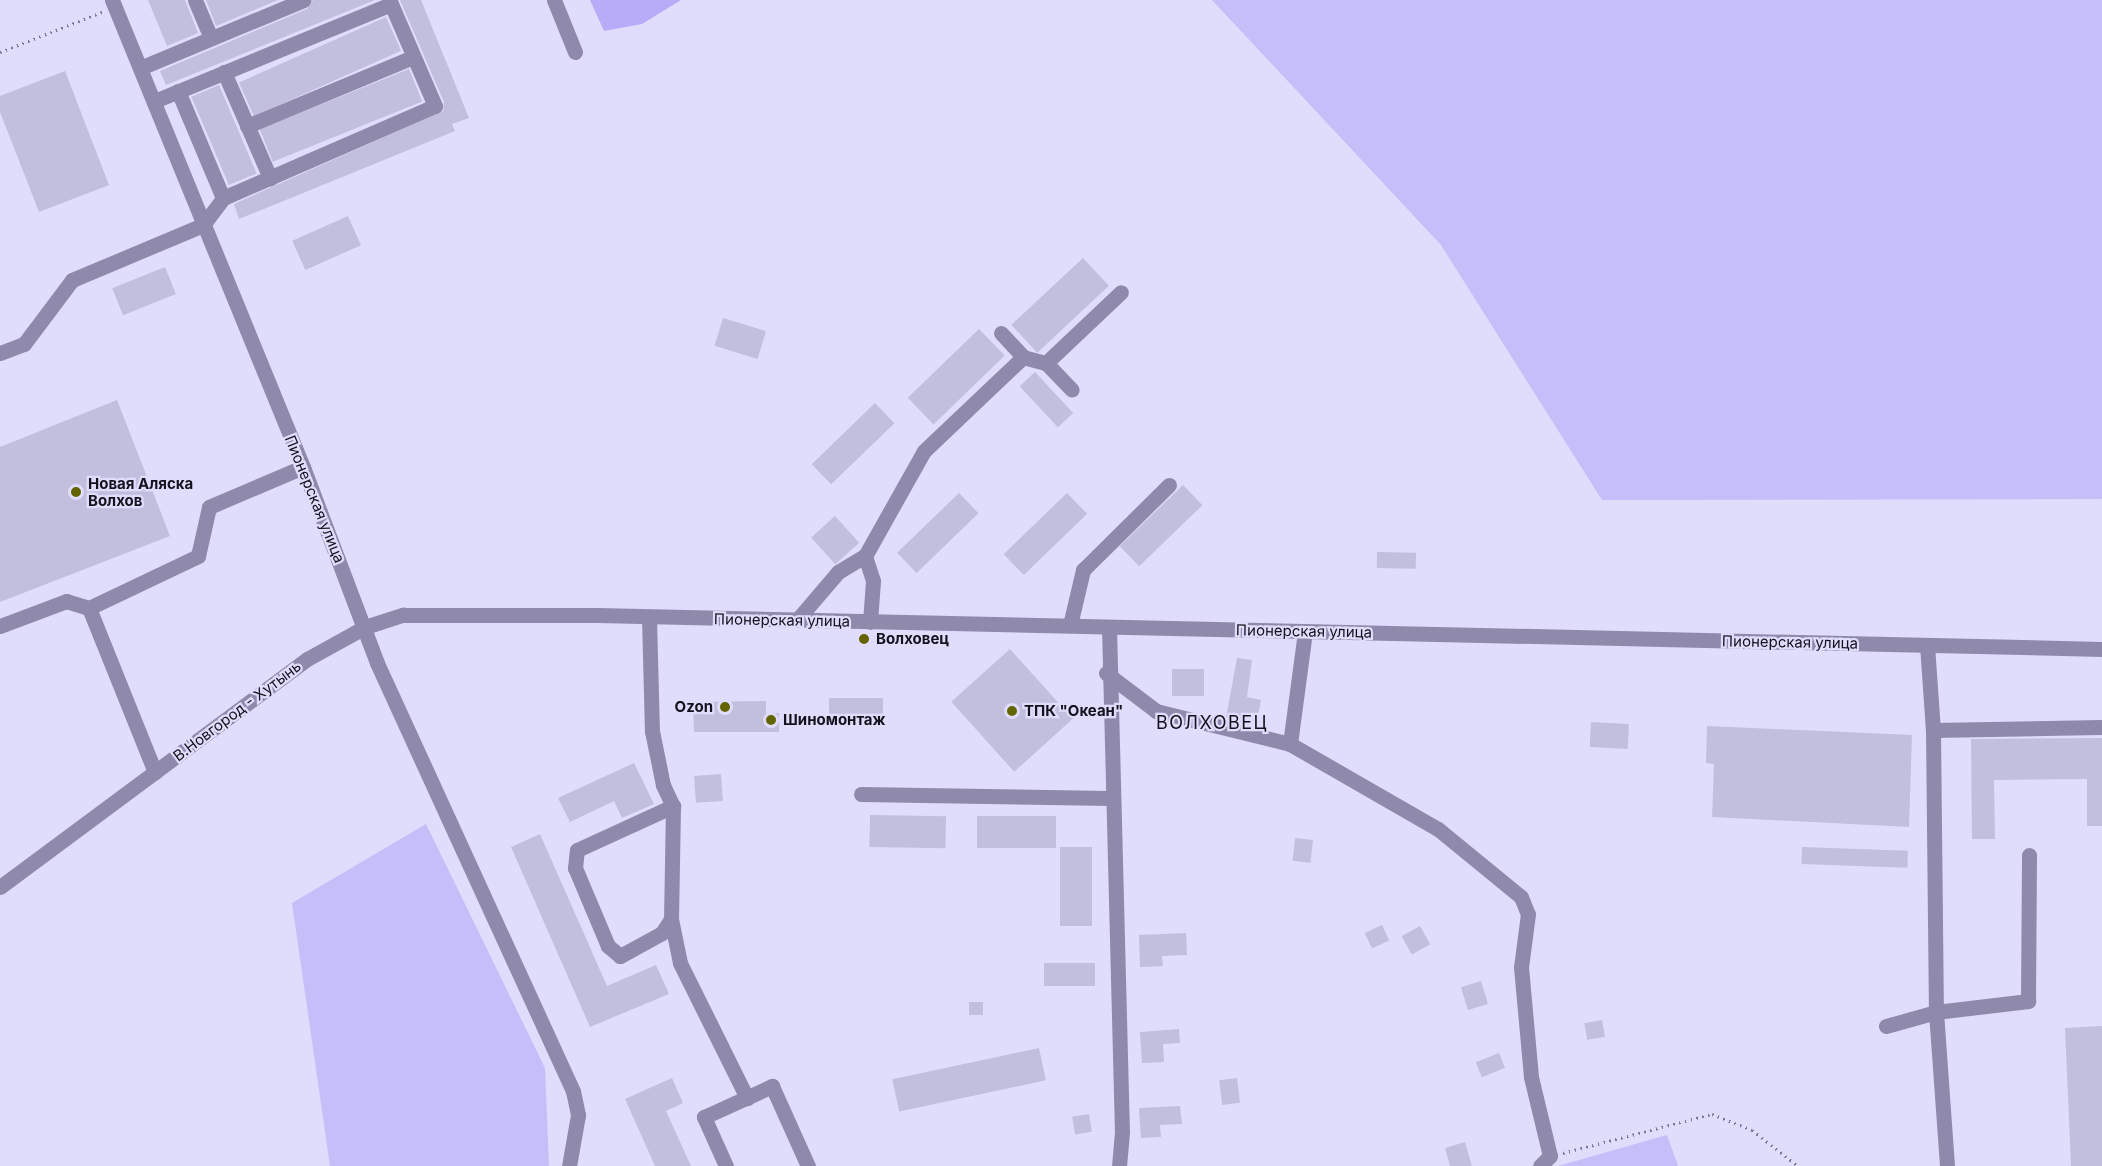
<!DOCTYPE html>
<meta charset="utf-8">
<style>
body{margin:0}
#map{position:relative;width:2102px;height:1166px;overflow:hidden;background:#e0dcfc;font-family:Inter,sans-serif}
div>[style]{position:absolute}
.green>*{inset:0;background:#c6bef9}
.water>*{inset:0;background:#b8acf8}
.building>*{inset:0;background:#c2bedd;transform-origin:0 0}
.path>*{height:3px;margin-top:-1.5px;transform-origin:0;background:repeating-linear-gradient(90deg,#7c798e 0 1.5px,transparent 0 6px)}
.minor>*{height:15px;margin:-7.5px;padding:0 7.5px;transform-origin:7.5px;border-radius:7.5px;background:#8f8aab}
.dots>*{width:16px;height:16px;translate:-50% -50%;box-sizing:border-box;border:3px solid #e0dcfc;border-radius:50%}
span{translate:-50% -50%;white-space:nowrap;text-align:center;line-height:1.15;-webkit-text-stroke:4.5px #e0dcfc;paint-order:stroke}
.poi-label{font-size:15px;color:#14121d;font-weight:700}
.left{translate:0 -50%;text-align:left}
.right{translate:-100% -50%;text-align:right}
.street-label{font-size:15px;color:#14121d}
.quarter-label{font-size:18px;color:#14121d;letter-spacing:1.5px}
</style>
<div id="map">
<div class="green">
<div style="clip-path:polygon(1212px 0,2102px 0,2102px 499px,1602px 500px,1441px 245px)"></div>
<div style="clip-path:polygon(426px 824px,545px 1068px,549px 1166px,330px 1166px,292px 903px)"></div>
<div style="clip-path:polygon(1667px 1135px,1678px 1166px,1558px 1166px)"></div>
</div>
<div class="water">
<div style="clip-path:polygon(590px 0,681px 0,642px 24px,604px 31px)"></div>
</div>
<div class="building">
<div style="clip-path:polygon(148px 0,185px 0,198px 33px,167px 46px)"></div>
<div style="clip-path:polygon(206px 0,278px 0,216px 26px)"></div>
<div style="clip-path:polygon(313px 0,375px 0,166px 85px,160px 71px,307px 9px)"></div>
<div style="clip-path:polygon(400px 0,421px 0,469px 118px,452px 124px,455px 131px,239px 219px,234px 204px,443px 111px,444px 102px)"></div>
<div style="left:386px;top:17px;width:37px;height:161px;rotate:66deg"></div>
<div style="left:409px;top:69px;width:35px;height:161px;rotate:68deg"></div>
<div style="clip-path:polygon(65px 71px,109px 185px,39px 212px,0 112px,0 96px)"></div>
<div style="left:219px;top:85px;width:96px;height:30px;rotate:67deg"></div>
<div style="left:348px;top:216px;width:32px;height:61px;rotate:66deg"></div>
<div style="left:1083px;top:258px;width:38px;height:98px;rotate:47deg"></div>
<div style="left:165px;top:267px;width:29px;height:57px;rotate:68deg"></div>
<div style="left:723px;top:318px;width:45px;height:29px;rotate:17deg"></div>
<div style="left:979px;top:329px;width:37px;height:99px;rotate:46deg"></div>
<div style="left:1035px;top:372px;width:56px;height:21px;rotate:47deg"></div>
<div style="clip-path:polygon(117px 400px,170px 536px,0 602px,0 447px)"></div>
<div style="left:875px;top:403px;width:28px;height:88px;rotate:46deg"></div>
<div style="left:1183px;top:485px;width:28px;height:88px;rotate:46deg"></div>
<div style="left:959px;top:493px;width:28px;height:86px;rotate:46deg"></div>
<div style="left:1067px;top:493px;width:29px;height:88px;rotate:46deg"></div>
<div style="left:835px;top:516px;width:36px;height:32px;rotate:48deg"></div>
<div style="left:1377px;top:552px;width:39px;height:16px;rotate:1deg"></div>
<div style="left:1010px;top:649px;width:94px;height:79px;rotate:48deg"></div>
<div style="clip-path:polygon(1237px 658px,1252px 660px,1247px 697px,1261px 700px,1257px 722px,1250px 724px,1226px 718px)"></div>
<div style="left:1172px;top:669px;width:32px;height:27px"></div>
<div style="left:829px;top:698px;width:54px;height:19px"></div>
<div style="clip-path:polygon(766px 701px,766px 713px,779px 713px,779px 732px,694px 732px,693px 702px)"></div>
<div style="left:1591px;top:722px;width:38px;height:25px;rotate:3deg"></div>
<div style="clip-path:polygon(1707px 726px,1912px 735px,1909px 827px,1712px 817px,1714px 764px,1706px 763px)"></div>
<div style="clip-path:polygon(2102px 738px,2102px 826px,2087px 826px,2087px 779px,1994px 780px,1995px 839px,1972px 839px,1971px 739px)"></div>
<div style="clip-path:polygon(634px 763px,654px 804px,622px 818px,614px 801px,570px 822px,558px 798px)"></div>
<div style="left:721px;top:774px;width:27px;height:27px;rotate:86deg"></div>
<div style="left:870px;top:815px;width:76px;height:32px;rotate:1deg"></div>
<div style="left:977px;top:816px;width:79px;height:32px"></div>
<div style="clip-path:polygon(540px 834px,607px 986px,656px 965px,669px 994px,590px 1027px,511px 847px)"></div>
<div style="left:1295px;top:838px;width:18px;height:23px;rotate:6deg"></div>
<div style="left:1060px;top:847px;width:32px;height:79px"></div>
<div style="left:1802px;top:847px;width:106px;height:17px;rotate:2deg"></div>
<div style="left:1382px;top:925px;width:17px;height:19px;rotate:65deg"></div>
<div style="left:1420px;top:926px;width:21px;height:21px;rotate:61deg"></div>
<div style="clip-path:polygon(1186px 933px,1187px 955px,1162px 956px,1163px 966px,1140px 967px,1139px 935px)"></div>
<div style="left:1044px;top:963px;width:51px;height:23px"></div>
<div style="left:1481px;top:981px;width:24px;height:21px;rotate:73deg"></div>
<div style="left:969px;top:1002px;width:14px;height:13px"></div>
<div style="left:1602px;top:1020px;width:17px;height:18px;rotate:80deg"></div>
<div style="clip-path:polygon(2102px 1026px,2102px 1166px,2071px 1166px,2065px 1028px)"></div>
<div style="clip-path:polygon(1179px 1029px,1180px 1043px,1163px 1044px,1164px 1062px,1142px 1063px,1140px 1032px)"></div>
<div style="left:1039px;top:1048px;width:33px;height:150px;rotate:78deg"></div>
<div style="left:1499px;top:1053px;width:16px;height:25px;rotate:68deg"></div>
<div style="clip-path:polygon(672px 1078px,683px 1103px,666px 1111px,691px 1166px,655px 1166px,625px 1099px)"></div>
<div style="left:1237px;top:1078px;width:25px;height:18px;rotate:83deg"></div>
<div style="clip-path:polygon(1180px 1106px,1182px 1124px,1160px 1125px,1161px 1137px,1141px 1138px,1139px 1108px)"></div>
<div style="left:1089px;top:1114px;width:18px;height:17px;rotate:81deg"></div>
<div style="clip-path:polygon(1465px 1142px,1472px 1166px,1450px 1166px,1445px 1148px)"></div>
</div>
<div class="path">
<div style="left:0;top:52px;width:110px;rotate:-21.4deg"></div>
<div style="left:1563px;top:1153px;width:154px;rotate:-14.7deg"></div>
<div style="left:1712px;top:1114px;width:43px;rotate:21.8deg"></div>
<div style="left:1752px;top:1130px;width:58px;rotate:38deg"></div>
</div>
<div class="minor">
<div style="left:112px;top:0;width:505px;rotate:67.76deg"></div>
<div style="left:303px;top:467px;width:210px;rotate:69.3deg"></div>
<div style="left:377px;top:663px;width:471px;rotate:65.4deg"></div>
<div style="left:573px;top:1091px;width:25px;rotate:78deg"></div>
<div style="left:578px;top:1115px;width:52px;rotate:100deg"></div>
<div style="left:195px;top:0;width:41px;rotate:67.2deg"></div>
<div style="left:554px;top:0;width:56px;rotate:68deg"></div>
<div style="left:140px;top:68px;width:177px;rotate:-22.6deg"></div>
<div style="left:224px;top:72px;width:116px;rotate:66.5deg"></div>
<div style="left:178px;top:91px;width:116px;rotate:67.2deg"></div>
<div style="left:247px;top:126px;width:180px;rotate:-22.6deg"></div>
<div style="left:1001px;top:333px;width:33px;rotate:47deg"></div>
<div style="left:0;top:353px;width:26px;rotate:-21deg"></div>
<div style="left:24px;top:344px;width:80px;rotate:-53.1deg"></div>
<div style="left:72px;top:280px;width:142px;rotate:-22.8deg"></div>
<div style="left:203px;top:225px;width:34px;rotate:-53deg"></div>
<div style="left:223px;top:198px;width:231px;rotate:-23.5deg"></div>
<div style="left:435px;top:106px;width:111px;rotate:-113.3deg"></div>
<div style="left:391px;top:4px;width:256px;rotate:157.7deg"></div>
<div style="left:1046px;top:363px;width:37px;rotate:46deg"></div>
<div style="left:865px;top:556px;width:120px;rotate:-60.7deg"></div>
<div style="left:924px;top:451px;width:137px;rotate:-43.5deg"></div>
<div style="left:1023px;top:357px;width:24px;rotate:15deg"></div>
<div style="left:1046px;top:363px;width:103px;rotate:-43.4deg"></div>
<div style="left:89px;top:608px;width:121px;rotate:-25.5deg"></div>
<div style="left:198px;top:556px;width:50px;rotate:-77.3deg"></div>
<div style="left:209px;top:507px;width:102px;rotate:-23.1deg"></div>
<div style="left:649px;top:618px;width:113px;rotate:88.5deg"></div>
<div style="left:652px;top:731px;width:55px;rotate:78.5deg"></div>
<div style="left:663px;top:785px;width:23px;rotate:65deg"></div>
<div style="left:673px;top:806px;width:113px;rotate:91deg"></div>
<div style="left:671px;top:919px;width:45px;rotate:78.4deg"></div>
<div style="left:680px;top:963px;width:151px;rotate:63.6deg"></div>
<div style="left:797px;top:620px;width:63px;rotate:-49.5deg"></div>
<div style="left:838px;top:572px;width:31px;rotate:-31deg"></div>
<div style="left:865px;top:556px;width:26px;rotate:72deg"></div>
<div style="left:873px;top:581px;width:41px;rotate:94.2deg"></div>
<div style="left:1070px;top:625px;width:57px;rotate:-76.7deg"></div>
<div style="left:1083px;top:570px;width:121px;rotate:-44.7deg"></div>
<div style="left:0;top:626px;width:71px;rotate:-20.7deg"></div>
<div style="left:66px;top:601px;width:24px;rotate:17deg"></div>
<div style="left:89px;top:608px;width:177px;rotate:68.1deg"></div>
<div style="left:1109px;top:627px;width:505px;rotate:88.53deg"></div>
<div style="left:1122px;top:1132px;width:34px;rotate:95deg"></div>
<div style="left:1927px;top:645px;width:85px;rotate:86deg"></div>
<div style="left:1933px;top:730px;width:282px;rotate:89.4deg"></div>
<div style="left:1936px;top:1012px;width:154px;rotate:85.9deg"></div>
<div style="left:1106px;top:673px;width:63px;rotate:37.2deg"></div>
<div style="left:1156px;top:711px;width:138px;rotate:13.8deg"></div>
<div style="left:1290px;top:744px;width:171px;rotate:29.9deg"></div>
<div style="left:1438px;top:829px;width:107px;rotate:39.3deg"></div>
<div style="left:1521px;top:897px;width:18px;rotate:68deg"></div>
<div style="left:1528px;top:914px;width:53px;rotate:97.5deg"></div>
<div style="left:1521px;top:967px;width:110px;rotate:84.8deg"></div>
<div style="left:1531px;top:1077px;width:81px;rotate:76.5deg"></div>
<div style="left:1550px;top:1156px;width:14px;rotate:135deg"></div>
<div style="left:1933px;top:730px;width:169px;rotate:-1deg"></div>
<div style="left:1290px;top:744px;width:114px;rotate:-82.4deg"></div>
<div style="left:861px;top:794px;width:249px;rotate:0.9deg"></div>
<div style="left:0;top:887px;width:382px;rotate:-36.6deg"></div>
<div style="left:307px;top:659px;width:66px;rotate:-28.9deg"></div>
<div style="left:365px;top:627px;width:40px;rotate:-18deg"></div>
<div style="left:403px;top:615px;width:194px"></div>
<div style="left:597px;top:615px;width:1505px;rotate:1.29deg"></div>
<div style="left:671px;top:919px;width:17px;rotate:123deg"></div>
<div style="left:662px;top:933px;width:48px;rotate:151.3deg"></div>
<div style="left:620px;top:956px;width:16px;rotate:-140deg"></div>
<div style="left:608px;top:946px;width:85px;rotate:-112.9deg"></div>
<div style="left:575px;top:868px;width:18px;rotate:-84deg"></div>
<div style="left:577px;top:850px;width:106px;rotate:-24.6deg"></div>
<div style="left:1886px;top:1026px;width:52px;rotate:-15.6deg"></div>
<div style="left:1936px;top:1012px;width:93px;rotate:-6.8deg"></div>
<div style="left:2028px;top:1001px;width:146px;rotate:-89.6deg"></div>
<div style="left:726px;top:1166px;width:54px;rotate:-114.2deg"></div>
<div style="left:704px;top:1117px;width:75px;rotate:-24.5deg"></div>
<div style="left:772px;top:1086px;width:88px;rotate:65.8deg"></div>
</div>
<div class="dots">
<div style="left:76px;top:492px;background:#636400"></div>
<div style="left:864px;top:639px;background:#636400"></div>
<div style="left:725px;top:707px;background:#636400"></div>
<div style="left:1012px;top:711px;background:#636400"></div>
<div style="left:771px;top:720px;background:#636400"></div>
</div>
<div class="poi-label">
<span class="left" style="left:88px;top:492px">Новая Аляска<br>Волхов</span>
<span class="left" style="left:876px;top:639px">Волховец</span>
<span class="right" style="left:713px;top:707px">Ozon</span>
<span class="left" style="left:1024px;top:711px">ТПК "Океан"</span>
<span class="left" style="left:783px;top:720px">Шиномонтаж</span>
</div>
<div class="street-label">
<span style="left:315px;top:499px;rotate:68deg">Пионерская улица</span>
<span style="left:782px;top:620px;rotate:1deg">Пионерская улица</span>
<span style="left:1304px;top:631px;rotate:1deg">Пионерская улица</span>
<span style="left:1790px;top:642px;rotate:1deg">Пионерская улица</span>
<span style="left:237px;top:711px;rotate:-37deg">В.Новгород - Хутынь</span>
</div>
<div class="quarter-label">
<span style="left:1212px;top:723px">ВОЛХОВЕЦ</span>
</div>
</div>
